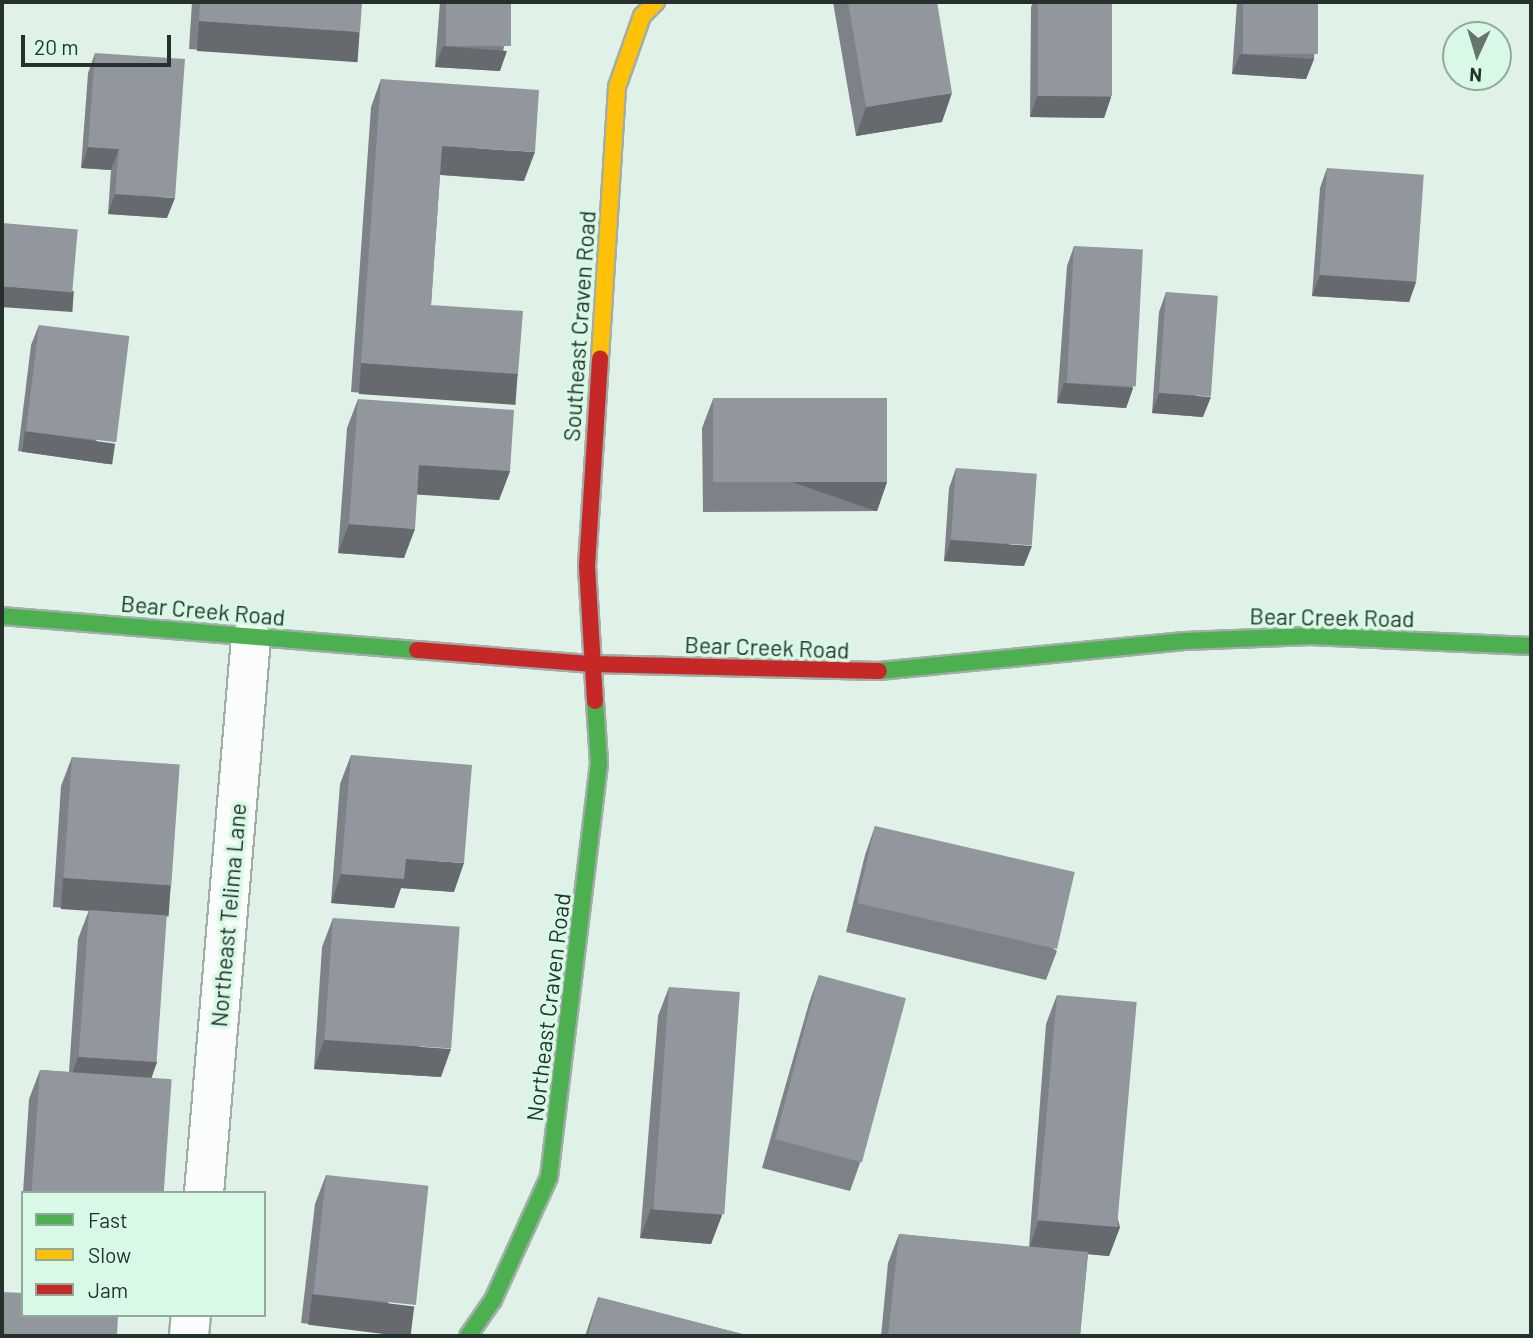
<!DOCTYPE html>
<style>
body{margin:0}
#map{position:relative;width:1533px;height:1338px;overflow:hidden;background:#e0f1e7;font-family:Barlow,sans-serif}
div>[style]{position:absolute}
.roads{filter:drop-shadow(2px 0 #a1aea7) drop-shadow(-2px 0 #a1aea7) drop-shadow(0 2px #a1aea7) drop-shadow(0 -2px #a1aea7)}
.street>*{height:38px;margin:-19px;padding:0 19px;transform-origin:19px;border-radius:19px;background:#fafdfb}
.fast>*{height:16px;margin:-8px;padding:0 8px;transform-origin:8px;border-radius:8px;background:#4caf50}
.slow>*{height:16px;margin:-8px;padding:0 8px;transform-origin:8px;border-radius:8px;background:#ffc107}
.jam>*{height:16px;margin:-8px;padding:0 8px;transform-origin:8px;border-radius:8px;background:#c62828}
.wall>*{inset:0;background:#7e8288}
.shaded-wall>*{inset:0;background:#666a6f;transform-origin:0 0}
.building>*{inset:0;background:#92979e;transform-origin:0 0}
span{translate:-50% -50%;white-space:nowrap;text-align:center;line-height:1.15;-webkit-text-stroke:7px #d8f9e6;paint-order:stroke}
.street-label{font-size:23px;color:#25322b}
.frame{position:absolute;inset:0;border:4px solid #25322b;pointer-events:none}
.legend{position:absolute;left:21px;top:1191px;width:245px;height:126px;box-sizing:border-box;background:#d8f9e6;border:2px solid #90a99b;margin:0;padding:9px 12px;list-style:none;font-size:21px;color:#25322b}
.legend li{display:flex;align-items:center;gap:14px;height:35px}
.legend b{width:35px;border:2px solid #90a99b}
.north{position:absolute;left:1442px;top:21px;width:70px;height:70px;box-sizing:border-box;background:#d8f9e6;border:2px solid #90a99b;border-radius:50%;rotate:184deg;font-size:19px;font-weight:700;line-height:28px;text-align:center;color:#25322b}
.north::after{content:'';display:block;margin:auto;width:24px;height:32px;background:#66756d;clip-path:polygon(50% 0,100% 100%,50% 72%,0 100%)}
.scale{position:absolute;left:21px;top:35px;width:150px;height:32px;box-sizing:border-box;border:4px solid #25322b;border-top:0;padding-left:9px;font-size:21px;line-height:24px;white-space:nowrap;color:#25322b;-webkit-text-stroke:5px #d8f9e6;paint-order:stroke}
</style>
<div id="map">
<div class="roads">
<div class="street">
<div style="left:204px;top:1193px;width:557px;rotate:-85.16deg"></div>
<div style="left:189px;top:1336px;width:21px;rotate:-85deg"></div>
</div>
<div class="fast">
<div style="left:2px;top:616px;width:416px;rotate:4.7deg"></div>
<div style="left:879px;top:671px;width:307px;rotate:-5.6deg"></div>
<div style="left:1185px;top:641px;width:125px;rotate:-2.3deg"></div>
<div style="left:1310px;top:636px;width:221px;rotate:2.6deg"></div>
<div style="left:468px;top:1336px;width:44px;rotate:-55.2deg"></div>
<div style="left:493px;top:1300px;width:135px;rotate:-65.5deg"></div>
<div style="left:549px;top:1177px;width:417px;rotate:-83.1deg"></div>
<div style="left:599px;top:763px;width:62px;rotate:-93.7deg"></div>
</div>
<div class="slow">
<div style="left:600px;top:358px;width:272px;rotate:-86.4deg"></div>
<div style="left:617px;top:87px;width:75px;rotate:-70.6deg"></div>
<div style="left:642px;top:16px;width:20px;rotate:-45deg"></div>
</div>
<div class="jam">
<div style="left:417px;top:650px;width:176px;rotate:4.6deg"></div>
<div style="left:592px;top:664px;width:287px;rotate:1.4deg"></div>
<div style="left:595px;top:701px;width:135px;rotate:-93.4deg"></div>
<div style="left:587px;top:566px;width:208px;rotate:-86.4deg"></div>
</div>
</div>
<div class="wall">
<div style="clip-path:polygon(192px 2px,362px 2px,350px 61px,189px 49px)"></div>
<div style="clip-path:polygon(440px 2px,511px 2px,500px 71px,435px 67px)"></div>
<div style="clip-path:polygon(833px 2px,937px 2px,942px 122px,856px 136px)"></div>
<div style="clip-path:polygon(1033px 2px,1112px 2px,1111px 97px,1104px 118px,1030px 117px,1031px 7px)"></div>
<div style="clip-path:polygon(1237px 2px,1318px 2px,1314px 59px,1306px 79px,1232px 74px)"></div>
<div style="clip-path:polygon(95px 53px,167px 218px,108px 214px,111px 170px,81px 168px,88px 73px)"></div>
<div style="clip-path:polygon(381px 79px,524px 181px,440px 175px,431px 305px,518px 374px,508px 403px,351px 392px,371px 107px)"></div>
<div style="clip-path:polygon(1327px 168px,1416px 282px,1409px 302px,1312px 296px,1320px 188px)"></div>
<div style="clip-path:polygon(1074px 246px,1133px 388px,1126px 408px,1057px 403px,1067px 266px)"></div>
<div style="clip-path:polygon(1166px 292px,1203px 417px,1152px 413px,1159px 312px)"></div>
<div style="clip-path:polygon(39px 325px,108px 464px,18px 451px,31px 345px)"></div>
<div style="clip-path:polygon(358px 399px,510px 471px,499px 500px,417px 494px,404px 558px,338px 553px,347px 428px)"></div>
<div style="clip-path:polygon(713px 399px,887px 482px,877px 511px,703px 512px,702px 428px)"></div>
<div style="clip-path:polygon(956px 468px,1024px 566px,944px 561px,949px 488px)"></div>
<div style="clip-path:polygon(351px 755px,454px 892px,401px 888px,394px 908px,331px 903px,340px 784px)"></div>
<div style="clip-path:polygon(72px 757px,171px 886px,161px 915px,53px 907px,61px 786px)"></div>
<div style="clip-path:polygon(875px 826px,1057px 951px,1046px 980px,846px 932px,865px 855px)"></div>
<div style="clip-path:polygon(89px 910px,157px 1062px,151px 1078px,164px 1193px,23px 1193px,29px 1099px,40px 1070px,69px 1072px,78px 939px)"></div>
<div style="clip-path:polygon(333px 918px,441px 1077px,314px 1069px,322px 947px)"></div>
<div style="clip-path:polygon(819px 975px,860px 1163px,850px 1191px,762px 1168px,809px 1003px)"></div>
<div style="clip-path:polygon(669px 987px,722px 1215px,711px 1244px,640px 1238px,658px 1016px)"></div>
<div style="clip-path:polygon(1057px 995px,1120px 1227px,1109px 1256px,1088px 1254px,1080px 1336px,881px 1336px,888px 1263px,899px 1234px,1029px 1247px,1046px 1024px)"></div>
<div style="clip-path:polygon(326px 1175px,404px 1335px,301px 1323px,315px 1204px)"></div>
<div style="clip-path:polygon(23px 1195px,23px 1222px,21px 1222px)"></div>
<div style="clip-path:polygon(598px 1297px,750px 1336px,585px 1336px)"></div>
</div>
<div class="shaded-wall">
<div style="left:199px;top:21px;width:161px;height:30px;rotate:4deg"></div>
<div style="clip-path:polygon(443px 46px,507px 51px,500px 71px,435px 67px)"></div>
<div style="clip-path:polygon(1240px 54px,1314px 59px,1306px 79px,1232px 74px)"></div>
<div style="clip-path:polygon(952px 93px,942px 122px,856px 136px,866px 107px)"></div>
<div style="clip-path:polygon(1037px 96px,1111px 97px,1104px 118px,1030px 117px)"></div>
<div style="clip-path:polygon(442px 146px,535px 152px,524px 181px,431px 174px)"></div>
<div style="clip-path:polygon(88px 147px,119px 149px,111px 170px,81px 168px)"></div>
<div style="clip-path:polygon(115px 194px,175px 198px,167px 218px,108px 214px)"></div>
<div style="clip-path:polygon(1320px 275px,1416px 282px,1409px 302px,1312px 296px)"></div>
<div style="left:2px;top:286px;width:72px;height:21px;rotate:4deg"></div>
<div style="left:361px;top:363px;width:157px;height:31px;rotate:4deg"></div>
<div style="clip-path:polygon(1064px 383px,1133px 388px,1126px 408px,1057px 403px)"></div>
<div style="clip-path:polygon(1159px 393px,1211px 397px,1203px 417px,1152px 413px)"></div>
<div style="left:25px;top:431px;width:91px;height:21px;rotate:8deg"></div>
<div style="clip-path:polygon(419px 465px,510px 471px,499px 500px,409px 494px)"></div>
<div style="left:887px;top:482px;width:31px;height:174px;rotate:109deg"></div>
<div style="clip-path:polygon(349px 524px,415px 529px,404px 558px,338px 553px)"></div>
<div style="clip-path:polygon(951px 540px,1032px 546px,1024px 566px,944px 561px)"></div>
<div style="clip-path:polygon(406px 859px,464px 863px,454px 892px,401px 888px,394px 908px,331px 903px,341px 874px)"></div>
<div style="left:63px;top:878px;width:108px;height:31px;rotate:4deg"></div>
<div style="clip-path:polygon(324px 1040px,451px 1049px,441px 1077px,314px 1069px)"></div>
<div style="clip-path:polygon(78px 1057px,157px 1062px,147px 1091px,68px 1086px)"></div>
<div style="clip-path:polygon(651px 1209px,722px 1215px,711px 1244px,640px 1238px)"></div>
<div style="clip-path:polygon(1039px 1220px,1120px 1227px,1109px 1256px,1029px 1249px)"></div>
<div style="left:312px;top:1294px;width:103px;height:31px;rotate:7deg"></div>
</div>
<div class="building">
<div style="clip-path:polygon(200px 2px,362px 2px,360px 32px,199px 21px)"></div>
<div style="left:446px;top:2px;width:65px;height:44px"></div>
<div style="clip-path:polygon(848px 2px,937px 2px,952px 93px,866px 107px)"></div>
<div style="left:1038px;top:2px;width:74px;height:94px"></div>
<div style="left:1243px;top:2px;width:75px;height:52px"></div>
<div style="clip-path:polygon(95px 53px,185px 59px,175px 198px,115px 194px,119px 149px,88px 147px)"></div>
<div style="clip-path:polygon(381px 79px,539px 90px,535px 152px,442px 146px,431px 305px,523px 311px,518px 374px,361px 363px)"></div>
<div style="left:1327px;top:168px;width:97px;height:107px;rotate:4deg"></div>
<div style="left:2px;top:223px;width:76px;height:63px;rotate:5deg"></div>
<div style="left:1074px;top:246px;width:69px;height:137px;rotate:3deg"></div>
<div style="left:1166px;top:292px;width:52px;height:101px;rotate:4deg"></div>
<div style="left:39px;top:325px;width:91px;height:107px;rotate:7deg"></div>
<div style="left:887px;top:398px;width:84px;height:174px;rotate:90deg"></div>
<div style="clip-path:polygon(358px 399px,514px 410px,510px 471px,419px 465px,415px 529px,349px 524px)"></div>
<div style="left:956px;top:468px;width:81px;height:72px;rotate:4deg"></div>
<div style="clip-path:polygon(351px 755px,472px 765px,464px 863px,406px 859px,404px 879px,341px 874px)"></div>
<div style="left:72px;top:757px;width:108px;height:121px;rotate:4deg"></div>
<div style="left:875px;top:826px;width:205px;height:79px;rotate:13deg"></div>
<div style="left:89px;top:910px;width:78px;height:147px;rotate:4deg"></div>
<div style="left:333px;top:918px;width:127px;height:122px;rotate:4deg"></div>
<div style="left:819px;top:975px;width:90px;height:170px;rotate:15deg"></div>
<div style="left:669px;top:987px;width:71px;height:223px;rotate:4deg"></div>
<div style="left:1057px;top:995px;width:80px;height:226px;rotate:5deg"></div>
<div style="left:40px;top:1070px;width:132px;height:123px;rotate:4deg"></div>
<div style="left:326px;top:1175px;width:103px;height:120px;rotate:6deg"></div>
<div style="clip-path:polygon(899px 1234px,1088px 1252px,1080px 1336px,888px 1336px)"></div>
<div style="clip-path:polygon(2px 1292px,23px 1293px,23px 1315px,118px 1315px,117px 1336px,2px 1336px)"></div>
<div style="clip-path:polygon(598px 1297px,750px 1336px,588px 1336px)"></div>
</div>
<div class="street-label">
<span style="left:579px;top:326px;rotate:-86deg">Southeast Craven Road</span>
<span style="left:203px;top:610px;rotate:5deg">Bear Creek Road</span>
<span style="left:1332px;top:617px;rotate:1deg">Bear Creek Road</span>
<span style="left:767px;top:647px;rotate:2deg">Bear Creek Road</span>
<span style="left:228px;top:915px;rotate:-85deg">Northeast Telima Lane</span>
<span style="left:548px;top:1007px;rotate:-83deg">Northeast Craven Road</span>
</div>
<div class="frame"></div>
<ul class="legend">
<li><b style="height:9px;background:#4caf50"></b>Fast</li>
<li><b style="height:9px;background:#ffc107"></b>Slow</li>
<li><b style="height:9px;background:#c62828"></b>Jam</li>
</ul>
<div class="north">N</div>
<div class="scale">20 m</div>
</div>
